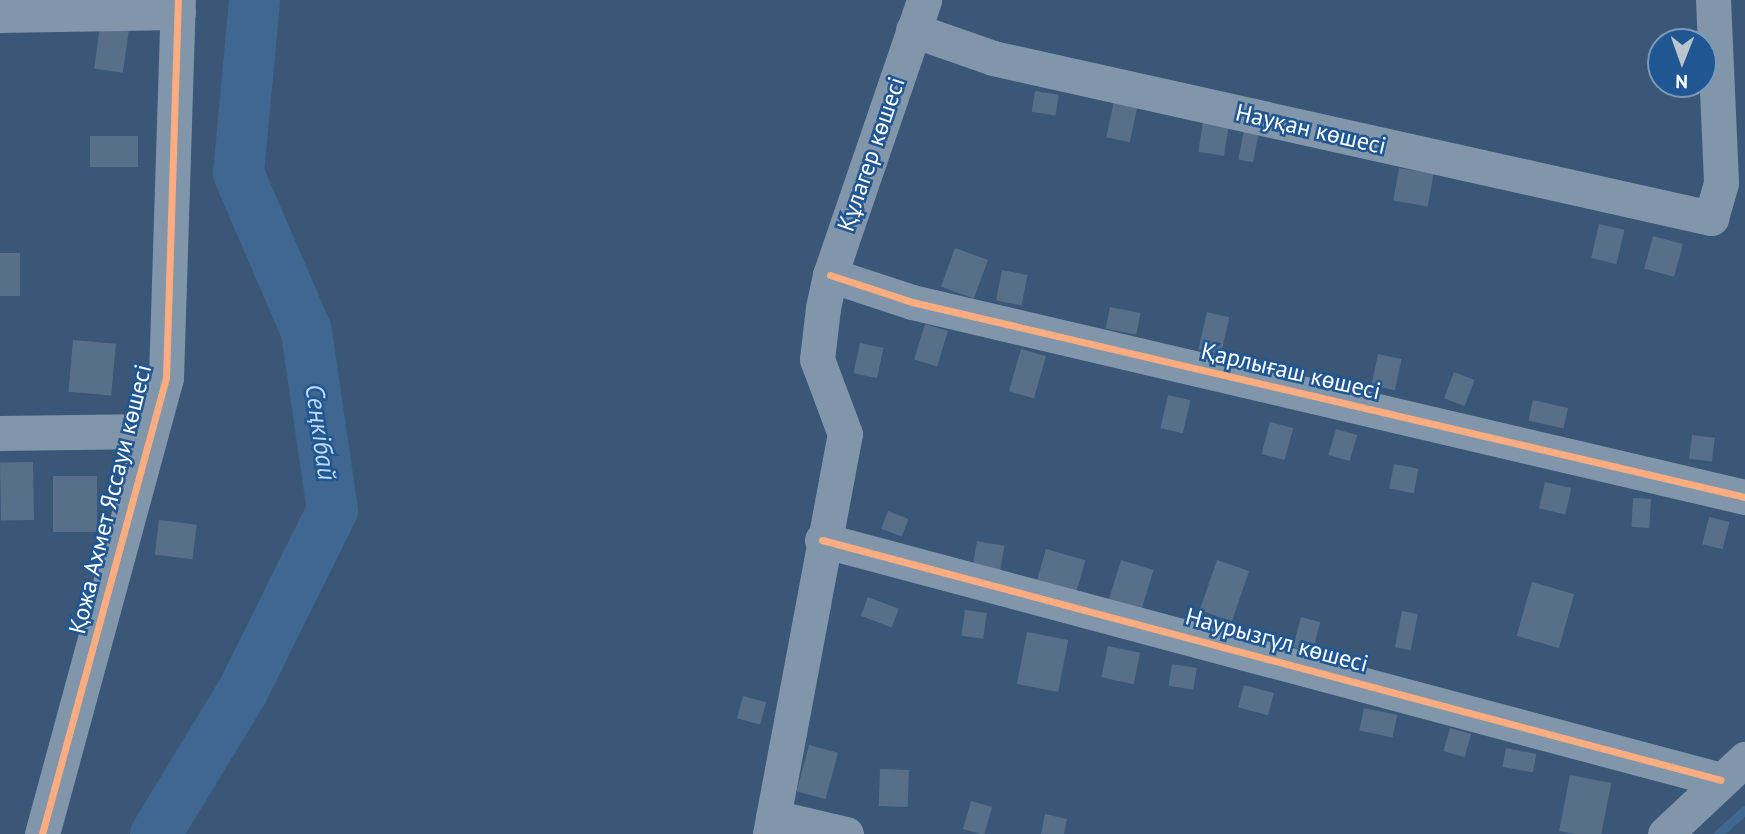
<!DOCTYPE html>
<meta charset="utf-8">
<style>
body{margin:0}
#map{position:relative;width:1745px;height:834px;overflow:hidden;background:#3a5777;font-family:"PT Sans",sans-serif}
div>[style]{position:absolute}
.stream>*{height:9px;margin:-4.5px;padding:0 4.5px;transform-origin:4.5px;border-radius:4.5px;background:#406790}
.river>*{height:51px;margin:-25.5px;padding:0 25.5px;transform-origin:25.5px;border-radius:25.5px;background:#406790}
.building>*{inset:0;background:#586f89;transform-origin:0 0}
.minor>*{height:35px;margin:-17.5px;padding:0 17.5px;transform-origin:17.5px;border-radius:17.5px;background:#8196aa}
.cycleway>*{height:7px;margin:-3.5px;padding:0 3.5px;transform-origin:3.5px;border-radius:3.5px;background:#ffac80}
span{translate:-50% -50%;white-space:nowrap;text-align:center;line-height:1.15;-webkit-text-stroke:5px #205691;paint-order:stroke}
.street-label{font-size:24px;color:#fff}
.water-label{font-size:26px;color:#bdd9f4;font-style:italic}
.north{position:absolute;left:1647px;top:28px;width:70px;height:70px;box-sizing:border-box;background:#205691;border:2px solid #799abd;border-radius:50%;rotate:181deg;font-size:19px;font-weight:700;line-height:28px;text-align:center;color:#fff}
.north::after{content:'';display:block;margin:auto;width:24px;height:32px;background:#bac4cf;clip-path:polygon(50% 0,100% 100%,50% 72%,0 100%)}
</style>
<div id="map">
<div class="stream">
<div style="left:1718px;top:834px;width:36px;rotate:-42deg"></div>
</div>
<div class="river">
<div style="left:155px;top:834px;width:167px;rotate:-58.7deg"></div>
<div style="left:242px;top:691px;width:202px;rotate:-63.6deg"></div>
<div style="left:332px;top:510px;width:181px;rotate:-98.3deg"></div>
<div style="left:306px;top:331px;width:172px;rotate:-113.3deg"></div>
<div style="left:238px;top:173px;width:174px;rotate:-84.7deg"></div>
</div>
<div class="building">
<div style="left:100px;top:27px;width:29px;height:42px;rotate:8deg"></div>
<div style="left:1035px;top:91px;width:24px;height:21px;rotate:9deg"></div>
<div style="left:1114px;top:101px;width:24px;height:37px;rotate:12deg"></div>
<div style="left:1203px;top:122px;width:26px;height:30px;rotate:9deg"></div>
<div style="left:1244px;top:130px;width:15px;height:30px;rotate:11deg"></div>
<div style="left:90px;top:136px;width:48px;height:31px"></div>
<div style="left:1399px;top:168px;width:35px;height:33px;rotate:10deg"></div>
<div style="left:1599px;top:224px;width:26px;height:35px;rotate:13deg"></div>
<div style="left:1653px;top:236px;width:31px;height:34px;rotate:15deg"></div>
<div style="left:955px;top:248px;width:35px;height:41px;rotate:20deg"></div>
<div style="left:0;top:253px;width:20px;height:43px"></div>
<div style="left:1002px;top:270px;width:26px;height:31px;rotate:11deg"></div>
<div style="left:1110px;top:307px;width:31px;height:22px;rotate:11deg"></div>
<div style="left:1207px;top:312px;width:23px;height:38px;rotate:13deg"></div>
<div style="left:925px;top:324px;width:24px;height:37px;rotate:17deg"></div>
<div style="left:73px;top:340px;width:43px;height:52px;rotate:5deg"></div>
<div style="left:860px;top:343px;width:24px;height:31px;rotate:12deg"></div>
<div style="left:1021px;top:349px;width:26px;height:44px;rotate:16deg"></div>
<div style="left:1378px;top:354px;width:24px;height:32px;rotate:12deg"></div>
<div style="left:1454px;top:372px;width:22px;height:28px;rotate:21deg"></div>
<div style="left:1168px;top:395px;width:23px;height:34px;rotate:13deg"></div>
<div style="left:1533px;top:400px;width:36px;height:21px;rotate:13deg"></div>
<div style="left:1270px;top:422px;width:24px;height:33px;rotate:15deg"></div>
<div style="left:1336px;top:429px;width:22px;height:27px;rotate:16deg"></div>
<div style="left:1692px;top:435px;width:23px;height:24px;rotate:7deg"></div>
<div style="left:33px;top:462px;width:58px;height:33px;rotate:89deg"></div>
<div style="left:1394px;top:464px;width:25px;height:25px;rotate:11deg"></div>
<div style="left:53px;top:476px;width:44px;height:56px"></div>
<div style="left:1545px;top:482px;width:27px;height:27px;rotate:13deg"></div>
<div style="left:1633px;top:498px;width:18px;height:29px;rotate:3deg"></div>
<div style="left:888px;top:511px;width:22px;height:19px;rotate:21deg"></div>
<div style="left:1709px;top:517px;width:21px;height:28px;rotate:14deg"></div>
<div style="left:159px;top:520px;width:38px;height:35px;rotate:7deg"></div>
<div style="left:977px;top:541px;width:28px;height:28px;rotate:10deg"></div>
<div style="left:1046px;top:549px;width:41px;height:34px;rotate:16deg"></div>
<div style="left:1121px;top:560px;width:34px;height:47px;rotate:17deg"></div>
<div style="left:1217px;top:560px;width:34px;height:53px;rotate:19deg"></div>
<div style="left:1532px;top:582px;width:44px;height:56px;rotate:16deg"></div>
<div style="left:868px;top:597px;width:33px;height:20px;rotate:21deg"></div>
<div style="left:965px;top:610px;width:22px;height:26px;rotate:8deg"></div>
<div style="left:1402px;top:611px;width:16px;height:37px;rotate:11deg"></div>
<div style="left:1301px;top:617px;width:20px;height:31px;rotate:15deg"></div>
<div style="left:1027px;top:632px;width:42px;height:53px;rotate:11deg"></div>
<div style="left:1108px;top:646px;width:33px;height:32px;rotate:12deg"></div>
<div style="left:1172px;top:664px;width:25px;height:22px;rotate:9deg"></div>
<div style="left:1244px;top:685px;width:31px;height:23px;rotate:15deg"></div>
<div style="left:743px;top:696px;width:24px;height:23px;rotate:15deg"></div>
<div style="left:1364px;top:708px;width:34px;height:23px;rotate:12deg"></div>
<div style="left:1450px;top:728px;width:22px;height:24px;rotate:16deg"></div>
<div style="left:809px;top:745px;width:30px;height:48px;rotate:15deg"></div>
<div style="left:1506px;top:748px;width:31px;height:19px;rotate:11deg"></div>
<div style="left:880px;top:769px;width:29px;height:37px;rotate:2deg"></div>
<div style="left:1570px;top:775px;width:42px;height:57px;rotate:11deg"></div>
<div style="left:971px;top:801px;width:22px;height:29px;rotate:16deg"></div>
<div style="clip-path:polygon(1045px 814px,1067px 819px,1064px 834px,1041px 834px)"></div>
</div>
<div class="minor">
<div style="left:0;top:15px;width:178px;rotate:-1deg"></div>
<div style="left:913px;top:30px;width:85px;rotate:19.3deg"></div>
<div style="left:993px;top:58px;width:736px;rotate:12.56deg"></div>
<div style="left:1711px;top:218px;width:37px;rotate:-74deg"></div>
<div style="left:1721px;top:182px;width:182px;rotate:-92.5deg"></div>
<div style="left:830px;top:275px;width:86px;rotate:18.2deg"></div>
<div style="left:912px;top:302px;width:856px;rotate:13.18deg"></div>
<div style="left:0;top:433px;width:151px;rotate:-0.8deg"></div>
<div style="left:822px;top:540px;width:930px;rotate:14.95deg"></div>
<div style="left:773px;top:817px;width:75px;rotate:13.1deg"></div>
<div style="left:42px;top:834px;width:473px;rotate:-74.8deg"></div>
<div style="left:166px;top:378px;width:378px;rotate:-88.2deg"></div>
<div style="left:770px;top:834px;width:407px;rotate:-79.4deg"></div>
<div style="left:845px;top:434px;width:80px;rotate:-110.5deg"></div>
<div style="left:817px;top:359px;width:51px;rotate:-83.3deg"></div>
<div style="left:823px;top:308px;width:34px;rotate:-78deg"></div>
<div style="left:830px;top:275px;width:291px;rotate:-71.1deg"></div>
<div style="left:1665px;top:834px;width:110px;rotate:-43.2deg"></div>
</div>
<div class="cycleway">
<div style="left:830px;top:275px;width:86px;rotate:18.2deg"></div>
<div style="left:912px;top:302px;width:856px;rotate:13.18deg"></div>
<div style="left:822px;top:540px;width:930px;rotate:14.95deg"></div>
<div style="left:42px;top:834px;width:473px;rotate:-74.8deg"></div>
<div style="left:166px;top:378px;width:378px;rotate:-88.2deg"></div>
</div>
<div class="street-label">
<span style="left:1311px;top:129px;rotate:13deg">Науқан көшесі</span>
<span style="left:871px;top:154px;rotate:-71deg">Құлагер көшесі</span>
<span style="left:1291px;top:371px;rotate:13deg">Қарлығаш көшесі</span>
<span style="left:110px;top:499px;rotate:-76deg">Қожа Ахмет Яссауи көшесі</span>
<span style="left:1277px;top:640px;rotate:15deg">Наурызгүл көшесі</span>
</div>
<div class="water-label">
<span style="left:321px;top:432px;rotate:82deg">Сеңкібай</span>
</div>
<div class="north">N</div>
</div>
